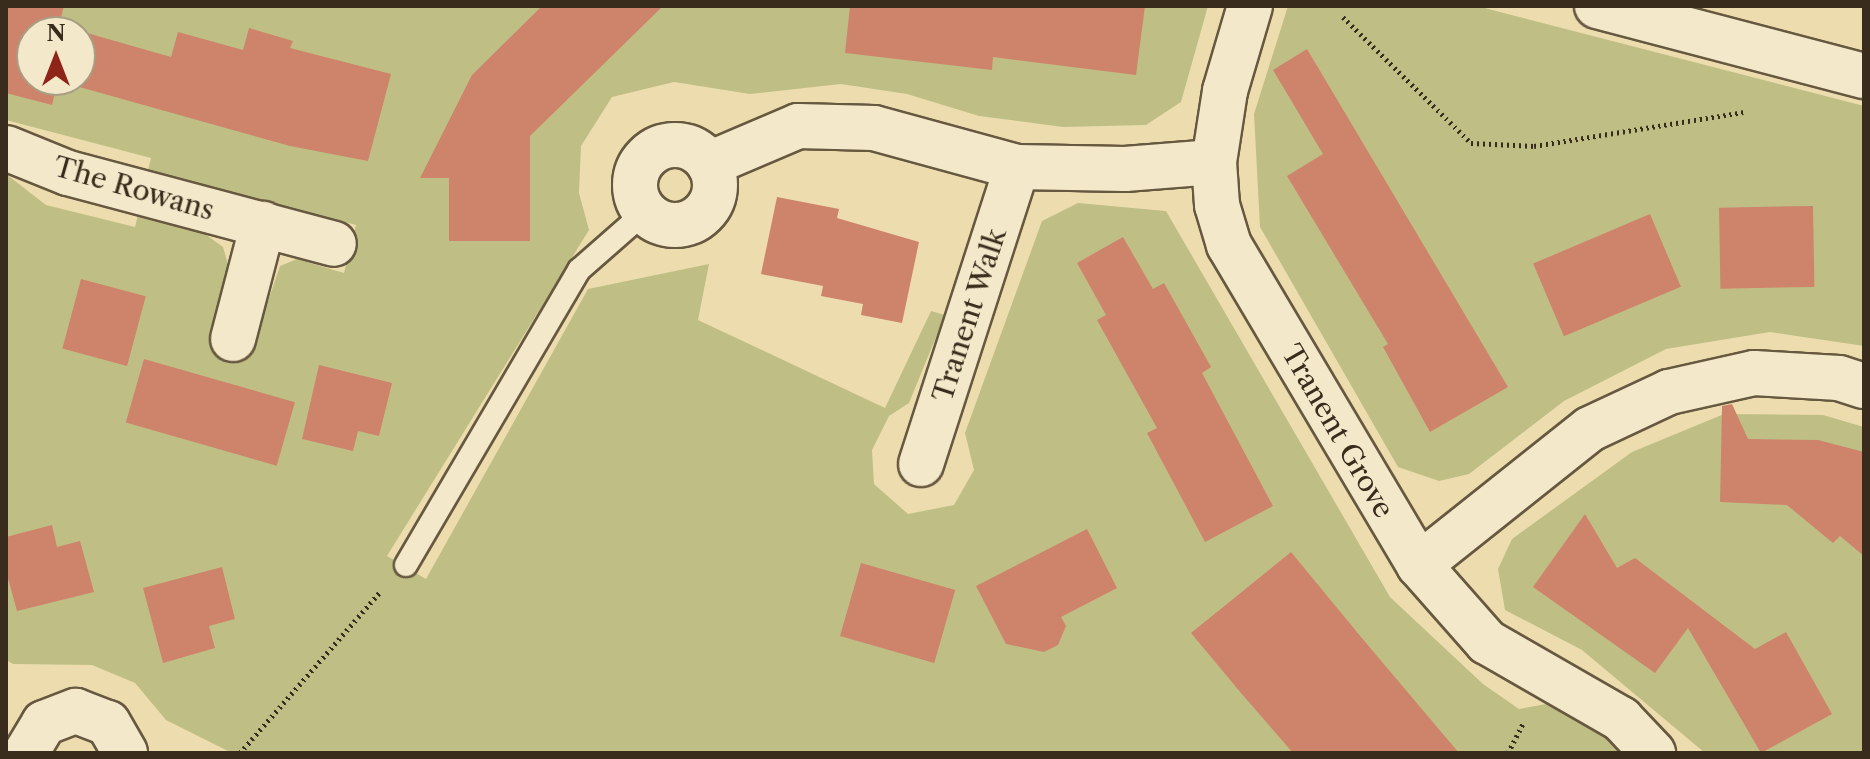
<!DOCTYPE html>
<style>
body{margin:0}
#map{position:relative;width:1870px;height:759px;overflow:hidden;background:#edddae;font-family:"Libre Caslon Text",serif}
div>[style]{position:absolute}
.green>*{inset:0;background:#bfbf85}
.building>*{inset:0;background:#ce836b;transform-origin:0 0}
.path>*{height:5px;margin-top:-2.5px;transform-origin:0;background:repeating-linear-gradient(90deg,#3a2c1c 0 2px,transparent 0 6px)}
.roads{filter:drop-shadow(2px 0 #675840) drop-shadow(-2px 0 #675840) drop-shadow(0 2px #675840) drop-shadow(0 -2px #675840)}
.lane>*{height:22px;margin:-11px;padding:0 11px;transform-origin:11px;border-radius:11px;background:#f3e9ca}
.street>*{height:44px;margin:-22px;padding:0 22px;transform-origin:22px;border-radius:22px;background:#f3e9ca}
.street>.ring{margin:-22px;padding:0;box-sizing:content-box;background:none;border:44px solid #f3e9ca;border-radius:50%}
.secondary>*{height:44px;margin:-22px;padding:0 22px;transform-origin:22px;border-radius:22px;background:#f3e9ca}
span{translate:-50% -50%;white-space:nowrap;text-align:center;line-height:1.15;-webkit-text-stroke:6px #f3e9ca;paint-order:stroke}
.street-label{font-size:28px;color:#3a2c1c}
.frame{position:absolute;inset:0;border:8px solid #3a2c1c;pointer-events:none}
.north{position:absolute;left:16px;top:16px;width:80px;height:80px;box-sizing:border-box;background:#f3e9ca;border:2px solid #a99d84;border-radius:50%;rotate:0deg;font-size:22px;font-weight:700;line-height:32px;text-align:center;color:#3a2c1c}
.north::after{content:'';display:block;margin:auto;width:28px;height:36px;background:#8f2418;clip-path:polygon(50% 0,100% 100%,50% 72%,0 100%)}
</style>
<div id="map">
<div class="green">
<div style="clip-path:polygon(evenodd,6px 6px,1208px 6px,1181px 102px,1146px 125px,1063px 127px,979px 116px,907px 94px,841px 84px,750px 94px,674px 82px,612px 97px,581px 146px,579px 193px,589px 230px,387px 556px,426px 579px,588px 289px,709px 264px,698px 320px,885px 408px,931px 311px,945px 315px,909px 403px,889px 416px,872px 450px,874px 484px,908px 514px,954px 505px,974px 470px,965px 433px,1042px 221px,1078px 203px,1166px 211px,1390px 597px,1483px 684px,1519px 709px,1546px 704px,1608px 737px,1622px 753px,232px 753px,166px 720px,135px 683px,92px 665px,13px 664px,6px 660px,6px 174px,46px 205px,135px 227px,138px 215px,205px 234px,223px 247px,252px 348px,280px 266px,297px 259px,344px 273px,356px 225px,148px 170px,151px 158px,6px 120px,6px 6px,32px 32px,80px 32px,80px 80px,32px 80px,32px 32px)"></div>
<div style="clip-path:polygon(1288px 6px,1477px 6px,1864px 106px,1864px 346px,1770px 332px,1666px 349px,1564px 401px,1469px 474px,1439px 481px,1398px 467px,1260px 227px,1254px 114px)"></div>
<div style="clip-path:polygon(1724px 414px,1823px 415px,1864px 427px,1864px 753px,1705px 753px,1582px 650px,1505px 610px,1498px 569px,1512px 539px,1632px 452px)"></div>
</div>
<div class="building">
<div style="clip-path:polygon(evenodd,6px 6px,64px 6px,59px 25px,171px 57px,178px 32px,243px 50px,249px 28px,293px 41px,290px 48px,391px 74px,368px 161px,290px 146px,58px 81px,52px 105px,6px 93px,6px 6px,32px 32px,80px 32px,80px 80px,32px 80px,32px 32px)"></div>
<div style="clip-path:polygon(542px 6px,663px 6px,530px 136px,530px 241px,449px 241px,449px 178px,420px 178px,472px 75px)"></div>
<div style="clip-path:polygon(850px 6px,1145px 6px,1136px 75px,993px 57px,992px 70px,845px 53px)"></div>
<div style="clip-path:polygon(1307px 49px,1508px 387px,1430px 432px,1383px 347px,1388px 344px,1287px 176px,1323px 154px,1273px 70px)"></div>
<div style="clip-path:polygon(777px 197px,839px 209px,837px 218px,919px 242px,902px 323px,861px 315px,863px 304px,821px 296px,823px 286px,761px 274px)"></div>
<div style="left:1813px;top:206px;width:81px;height:94px;rotate:89deg"></div>
<div style="left:1650px;top:214px;width:79px;height:127px;rotate:67deg"></div>
<div style="clip-path:polygon(1123px 237px,1153px 289px,1164px 283px,1187px 324px,1211px 367px,1202px 373px,1273px 506px,1205px 542px,1147px 433px,1157px 428px,1097px 320px,1106px 315px,1077px 263px)"></div>
<div style="left:81px;top:279px;width:67px;height:72px;rotate:15deg"></div>
<div style="left:144px;top:359px;width:157px;height:66px;rotate:16deg"></div>
<div style="clip-path:polygon(319px 365px,392px 383px,379px 436px,358px 431px,353px 451px,302px 439px)"></div>
<div style="clip-path:polygon(1732px 404px,1748px 439px,1818px 440px,1864px 452px,1864px 556px,1840px 536px,1833px 543px,1787px 505px,1720px 502px,1722px 406px)"></div>
<div style="clip-path:polygon(1585px 514px,1617px 568px,1635px 558px,1755px 649px,1786px 632px,1832px 714px,1761px 753px,1688px 628px,1655px 673px,1533px 587px)"></div>
<div style="clip-path:polygon(52px 525px,57px 547px,80px 541px,94px 592px,17px 611px,6px 571px,6px 537px)"></div>
<div style="clip-path:polygon(1087px 529px,1117px 588px,1061px 617px,1066px 626px,1058px 645px,1044px 652px,1006px 644px,976px 586px)"></div>
<div style="clip-path:polygon(1291px 552px,1361px 637px,1459px 753px,1293px 753px,1241px 693px,1191px 633px)"></div>
<div style="left:861px;top:563px;width:98px;height:76px;rotate:16deg"></div>
<div style="clip-path:polygon(222px 567px,235px 619px,209px 626px,215px 648px,163px 663px,143px 588px)"></div>
</div>
<div class="path">
<div style="left:1343px;top:17px;width:180px;rotate:44.5deg"></div>
<div style="left:1471px;top:143px;width:63px;rotate:2.7deg"></div>
<div style="left:1534px;top:146px;width:212px;rotate:-9.2deg"></div>
<div style="left:240px;top:753px;width:215px;rotate:-49deg"></div>
<div style="left:1508px;top:753px;width:35px;rotate:-63deg"></div>
</div>
<div class="roads">
<div class="lane">
<div style="left:406px;top:565px;width:342px;rotate:-59.6deg"></div>
<div style="left:579px;top:270px;width:88px;rotate:-41.3deg"></div>
</div>
<div class="street">
<div style="left:1250px;top:6px;width:89px;rotate:106.4deg"></div>
<div style="left:1225px;top:91px;width:72px;rotate:98.8deg"></div>
<div style="left:1214px;top:162px;width:43px;rotate:86deg"></div>
<div style="left:1217px;top:205px;width:42px;rotate:73.3deg"></div>
<div style="left:1229px;top:245px;width:372px;rotate:59.3deg"></div>
<div style="left:1419px;top:565px;width:103px;rotate:48.6deg"></div>
<div style="left:1487px;top:642px;width:155px;rotate:29.9deg"></div>
<div style="left:1621px;top:719px;width:47px;rotate:46.7deg"></div>
<div class="ring" style="left:635px;top:145px;width:36px;height:36px"></div>
<div style="left:6px;top:148px;width:67px;rotate:22deg"></div>
<div style="left:68px;top:173px;width:275px;rotate:14.9deg"></div>
<div style="left:709px;top:164px;width:97px;rotate:-23.1deg"></div>
<div style="left:798px;top:126px;width:76px;rotate:1.5deg"></div>
<div style="left:874px;top:128px;width:148px;rotate:15.3deg"></div>
<div style="left:1017px;top:167px;width:108px;rotate:1.1deg"></div>
<div style="left:1125px;top:169px;width:89px;rotate:-4.5deg"></div>
<div style="left:233px;top:339px;width:119px;rotate:-75.4deg"></div>
<div style="left:921px;top:464px;width:312px;rotate:-72.1deg"></div>
<div style="left:1419px;top:565px;width:218px;rotate:-38.5deg"></div>
<div style="left:1590px;top:429px;width:87px;rotate:-25.1deg"></div>
<div style="left:1669px;top:392px;width:87px;rotate:-12.6deg"></div>
<div style="left:1754px;top:373px;width:85px;rotate:3.4deg"></div>
<div style="left:1839px;top:378px;width:26px;rotate:18deg"></div>
<div style="left:26px;top:753px;width:35px;rotate:-59deg"></div>
<div style="left:44px;top:723px;width:34px;rotate:-21deg"></div>
<div style="left:76px;top:711px;width:34px;rotate:21deg"></div>
<div style="left:108px;top:723px;width:34px;rotate:60deg"></div>
</div>
<div class="secondary">
<div style="left:1597px;top:6px;width:276px;rotate:14.7deg"></div>
</div>
</div>
<div class="street-label">
<span style="left:134px;top:188px;rotate:16deg">The Rowans</span>
<span style="left:969px;top:315px;rotate:-72deg">Tranent Walk</span>
<span style="left:1338px;top:431px;rotate:60deg">Tranent Grove</span>
</div>
<div class="frame"></div>
<div class="north">N</div>
</div>
